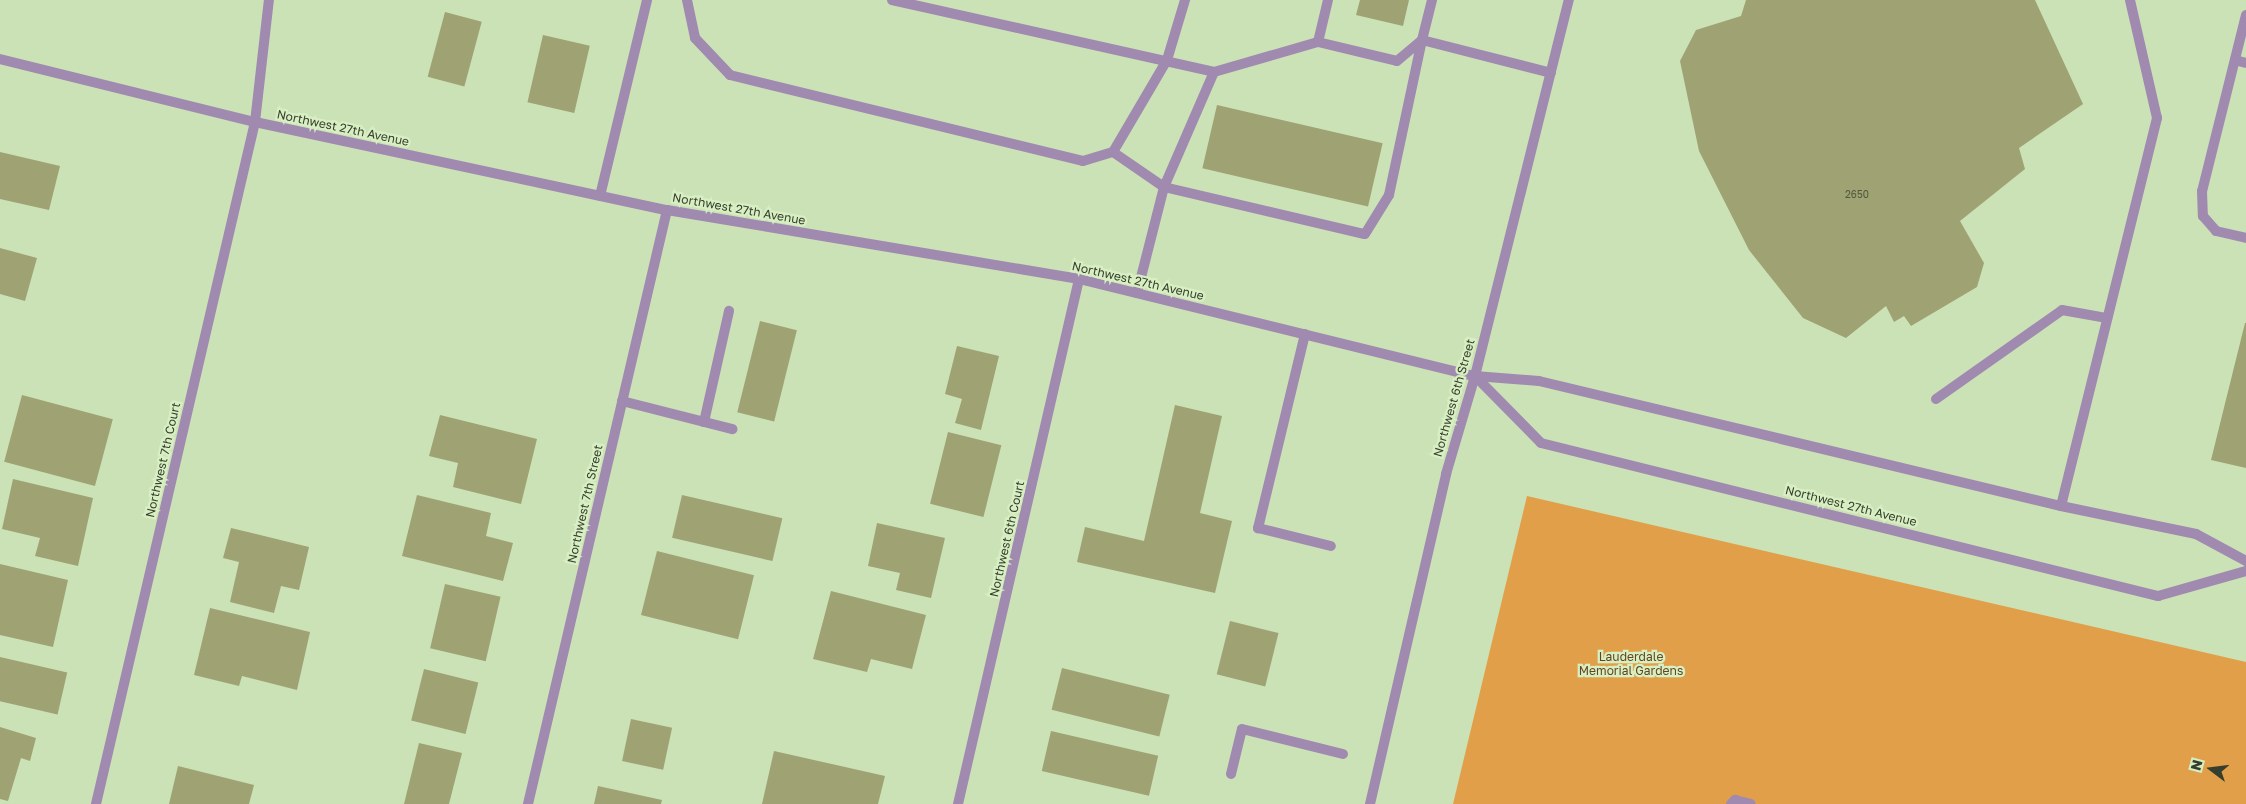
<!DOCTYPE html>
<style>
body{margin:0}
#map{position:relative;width:2246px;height:804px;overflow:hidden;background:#cbe2b6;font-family:"Golos Text",sans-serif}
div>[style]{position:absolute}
.green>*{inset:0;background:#e29f4a}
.building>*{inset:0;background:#9fa273;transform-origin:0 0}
.service>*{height:10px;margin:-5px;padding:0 5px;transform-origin:5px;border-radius:5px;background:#a08ab0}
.minor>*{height:10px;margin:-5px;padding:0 5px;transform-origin:5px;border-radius:5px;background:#a08ab0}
.tertiary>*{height:10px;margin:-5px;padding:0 5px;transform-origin:5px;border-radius:5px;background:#a08ab0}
span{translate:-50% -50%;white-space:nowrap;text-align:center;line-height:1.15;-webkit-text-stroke:4.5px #d8efc3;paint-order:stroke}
.number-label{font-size:10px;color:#50583e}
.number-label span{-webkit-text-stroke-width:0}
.street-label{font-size:12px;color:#363f2d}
.park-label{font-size:12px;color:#634521}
.north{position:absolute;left:2186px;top:744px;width:50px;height:50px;-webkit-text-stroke:4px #d8efc3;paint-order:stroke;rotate:285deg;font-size:14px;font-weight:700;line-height:20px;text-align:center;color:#363f2d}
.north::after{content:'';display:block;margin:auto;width:18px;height:22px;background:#363f2d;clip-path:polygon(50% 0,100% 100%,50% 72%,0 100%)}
</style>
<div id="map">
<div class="green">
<div style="clip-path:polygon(1527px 496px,2246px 662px,2246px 804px,1453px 804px)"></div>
</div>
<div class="building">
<div style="clip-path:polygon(1360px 0,1409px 0,1403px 26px,1356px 15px)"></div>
<div style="clip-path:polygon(1746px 0,2035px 0,2083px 104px,2019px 148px,2025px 169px,1960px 221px,1984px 263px,1977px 287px,1911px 326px,1904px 316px,1894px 322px,1886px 306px,1846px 338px,1803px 318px,1749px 250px,1699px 151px,1680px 61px,1696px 30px,1741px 16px)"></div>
<div style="left:445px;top:12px;width:38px;height:67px;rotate:15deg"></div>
<div style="left:543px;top:35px;width:48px;height:69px;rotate:13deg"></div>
<div style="left:1217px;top:105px;width:170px;height:65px;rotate:13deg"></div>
<div style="clip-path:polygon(0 152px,60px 166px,49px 210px,0 199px)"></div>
<div style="clip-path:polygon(0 248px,37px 258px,25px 301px,0 294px)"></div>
<div style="left:760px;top:321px;width:38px;height:94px;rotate:14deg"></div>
<div style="clip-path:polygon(2245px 323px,2246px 323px,2246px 468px,2211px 460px)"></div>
<div style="clip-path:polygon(957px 346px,999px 356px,981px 430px,955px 423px,962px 399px,945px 394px)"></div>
<div style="left:22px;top:395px;width:94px;height:69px;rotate:15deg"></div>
<div style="clip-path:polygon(1175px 405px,1222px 416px,1200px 513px,1232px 521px,1215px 593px,1077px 562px,1085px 527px,1144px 541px)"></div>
<div style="clip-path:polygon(440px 415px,537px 439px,521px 504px,453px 487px,458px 463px,429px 456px)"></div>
<div style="left:948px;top:432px;width:55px;height:74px;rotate:14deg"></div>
<div style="clip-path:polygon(13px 479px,93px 498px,78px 566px,35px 556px,40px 538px,2px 529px)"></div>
<div style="clip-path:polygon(417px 495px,491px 513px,486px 536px,513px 543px,503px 581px,402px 556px)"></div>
<div style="left:682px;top:495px;width:103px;height:44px;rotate:13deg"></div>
<div style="clip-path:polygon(877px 523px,945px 538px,931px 598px,896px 590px,900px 573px,868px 566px)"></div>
<div style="clip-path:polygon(231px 528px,309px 547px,299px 590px,281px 586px,274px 613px,230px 602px,239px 562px,223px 558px)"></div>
<div style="left:657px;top:551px;width:100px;height:66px;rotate:14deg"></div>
<div style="clip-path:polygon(0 564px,68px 580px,53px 647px,0 635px)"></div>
<div style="left:445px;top:584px;width:57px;height:66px;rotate:13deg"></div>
<div style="clip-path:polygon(831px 591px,926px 615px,912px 669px,871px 659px,867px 672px,813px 659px)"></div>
<div style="clip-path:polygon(210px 608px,310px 632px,297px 690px,242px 676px,239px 686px,194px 675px)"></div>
<div style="left:1230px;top:621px;width:50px;height:55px;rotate:14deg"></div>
<div style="left:0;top:657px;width:69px;height:43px;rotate:13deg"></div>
<div style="left:1062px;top:668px;width:111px;height:43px;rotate:14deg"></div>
<div style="left:424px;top:669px;width:56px;height:53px;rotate:14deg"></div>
<div style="left:631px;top:719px;width:42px;height:43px;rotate:12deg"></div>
<div style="clip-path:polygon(0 727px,36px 738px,30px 761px,21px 758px,8px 801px,0 799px)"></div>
<div style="left:1051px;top:731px;width:110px;height:41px;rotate:13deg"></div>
<div style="clip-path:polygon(419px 743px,462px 753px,449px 804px,404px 804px)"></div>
<div style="clip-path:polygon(774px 751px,885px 776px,878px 804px,762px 804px)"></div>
<div style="clip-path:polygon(178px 766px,254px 785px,249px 804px,169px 804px)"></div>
<div style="clip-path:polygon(598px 786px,662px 800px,661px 804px,594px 804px)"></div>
</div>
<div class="service">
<div style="left:687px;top:0;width:39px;rotate:78deg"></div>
<div style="left:695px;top:38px;width:51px;rotate:46.6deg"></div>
<div style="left:730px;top:75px;width:363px;rotate:13.7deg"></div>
<div style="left:1083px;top:161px;width:31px;rotate:-17deg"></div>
<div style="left:1113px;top:152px;width:107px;rotate:-59.6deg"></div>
<div style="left:1167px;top:60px;width:63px;rotate:-73.3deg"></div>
<div style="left:892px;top:0;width:330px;rotate:12.6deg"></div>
<div style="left:1432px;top:0;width:41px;rotate:104deg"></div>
<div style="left:1422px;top:40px;width:133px;rotate:14.3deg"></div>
<div style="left:2246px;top:15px;width:181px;rotate:104deg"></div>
<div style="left:2202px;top:191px;width:25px;rotate:88deg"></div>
<div style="left:2203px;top:216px;width:20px;rotate:49deg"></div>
<div style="left:2216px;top:231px;width:31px;rotate:13deg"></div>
<div style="left:1318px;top:42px;width:43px;rotate:-76.6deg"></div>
<div style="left:2235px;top:60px;width:11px;rotate:15deg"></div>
<div style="left:255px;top:122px;width:123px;rotate:-83.5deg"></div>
<div style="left:1113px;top:152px;width:62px;rotate:34.5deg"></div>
<div style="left:1164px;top:187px;width:206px;rotate:13.2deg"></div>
<div style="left:1365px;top:234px;width:46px;rotate:-58.4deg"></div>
<div style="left:1389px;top:195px;width:158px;rotate:-78deg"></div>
<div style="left:600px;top:196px;width:202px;rotate:-76.5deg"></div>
<div style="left:1137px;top:293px;width:109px;rotate:-75.7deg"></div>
<div style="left:1164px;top:187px;width:125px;rotate:-66.5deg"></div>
<div style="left:1214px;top:72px;width:108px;rotate:-16.1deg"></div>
<div style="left:1318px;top:42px;width:81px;rotate:13.5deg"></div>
<div style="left:1397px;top:61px;width:33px;rotate:-40deg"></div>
<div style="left:1305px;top:334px;width:200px;rotate:103.6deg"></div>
<div style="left:1258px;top:528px;width:75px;rotate:13.9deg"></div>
<div style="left:1936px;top:399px;width:154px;rotate:-35.2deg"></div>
<div style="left:2062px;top:310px;width:46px;rotate:10.1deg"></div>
<div style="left:622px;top:401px;width:114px;rotate:14.3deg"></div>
<div style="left:704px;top:422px;width:114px;rotate:-77.3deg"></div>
<div style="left:2061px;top:506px;width:400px;rotate:-76.1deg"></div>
<div style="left:2157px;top:118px;width:121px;rotate:-102.9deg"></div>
<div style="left:1231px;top:774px;width:46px;rotate:-76.3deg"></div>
<div style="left:1242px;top:729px;width:104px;rotate:13.9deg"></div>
<div style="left:1731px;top:804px;width:6px;rotate:-45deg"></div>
<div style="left:1735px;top:800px;width:16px;rotate:14deg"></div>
</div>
<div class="minor">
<div style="left:96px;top:804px;width:700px;rotate:-76.88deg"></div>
<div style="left:528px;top:804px;width:610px;rotate:-76.83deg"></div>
<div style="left:958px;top:804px;width:539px;rotate:-77.02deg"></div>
</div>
<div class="tertiary">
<div style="left:0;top:59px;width:263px;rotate:13.9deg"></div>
<div style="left:255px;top:122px;width:421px;rotate:12.1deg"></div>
<div style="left:667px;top:210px;width:418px;rotate:9.5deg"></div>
<div style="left:1079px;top:279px;width:408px;rotate:13.8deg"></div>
<div style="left:1475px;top:376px;width:64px;rotate:4.5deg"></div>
<div style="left:1539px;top:381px;width:537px;rotate:13.47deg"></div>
<div style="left:2061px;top:506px;width:138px;rotate:11.7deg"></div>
<div style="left:2196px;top:534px;width:57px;rotate:28.4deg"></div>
<div style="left:1475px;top:376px;width:94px;rotate:45.4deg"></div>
<div style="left:1541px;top:443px;width:636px;rotate:13.93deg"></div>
<div style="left:2158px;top:596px;width:91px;rotate:-15.9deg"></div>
<div style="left:1370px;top:804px;width:339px;rotate:-77deg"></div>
<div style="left:1446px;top:474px;width:102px;rotate:-73.5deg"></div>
<div style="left:1475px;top:376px;width:388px;rotate:-76deg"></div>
</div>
<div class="number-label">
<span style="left:1857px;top:195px">2650</span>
</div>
<div class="street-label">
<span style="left:343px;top:128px;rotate:12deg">Northwest 27th Avenue</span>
<span style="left:739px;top:209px;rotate:10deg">Northwest 27th Avenue</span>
<span style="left:1138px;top:281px;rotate:13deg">Northwest 27th Avenue</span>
<span style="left:1454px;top:398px;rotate:-74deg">Northwest 6th Street</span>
<span style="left:163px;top:460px;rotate:-77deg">Northwest 7th Court</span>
<span style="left:585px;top:504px;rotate:-77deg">Northwest 7th Street</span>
<span style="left:1851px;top:506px;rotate:14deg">Northwest 27th Avenue</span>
<span style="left:1007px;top:539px;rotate:-77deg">Northwest 6th Court</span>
</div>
<div class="park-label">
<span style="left:1631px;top:664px">Lauderdale<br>Memorial Gardens</span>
</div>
<div class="north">N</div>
</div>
